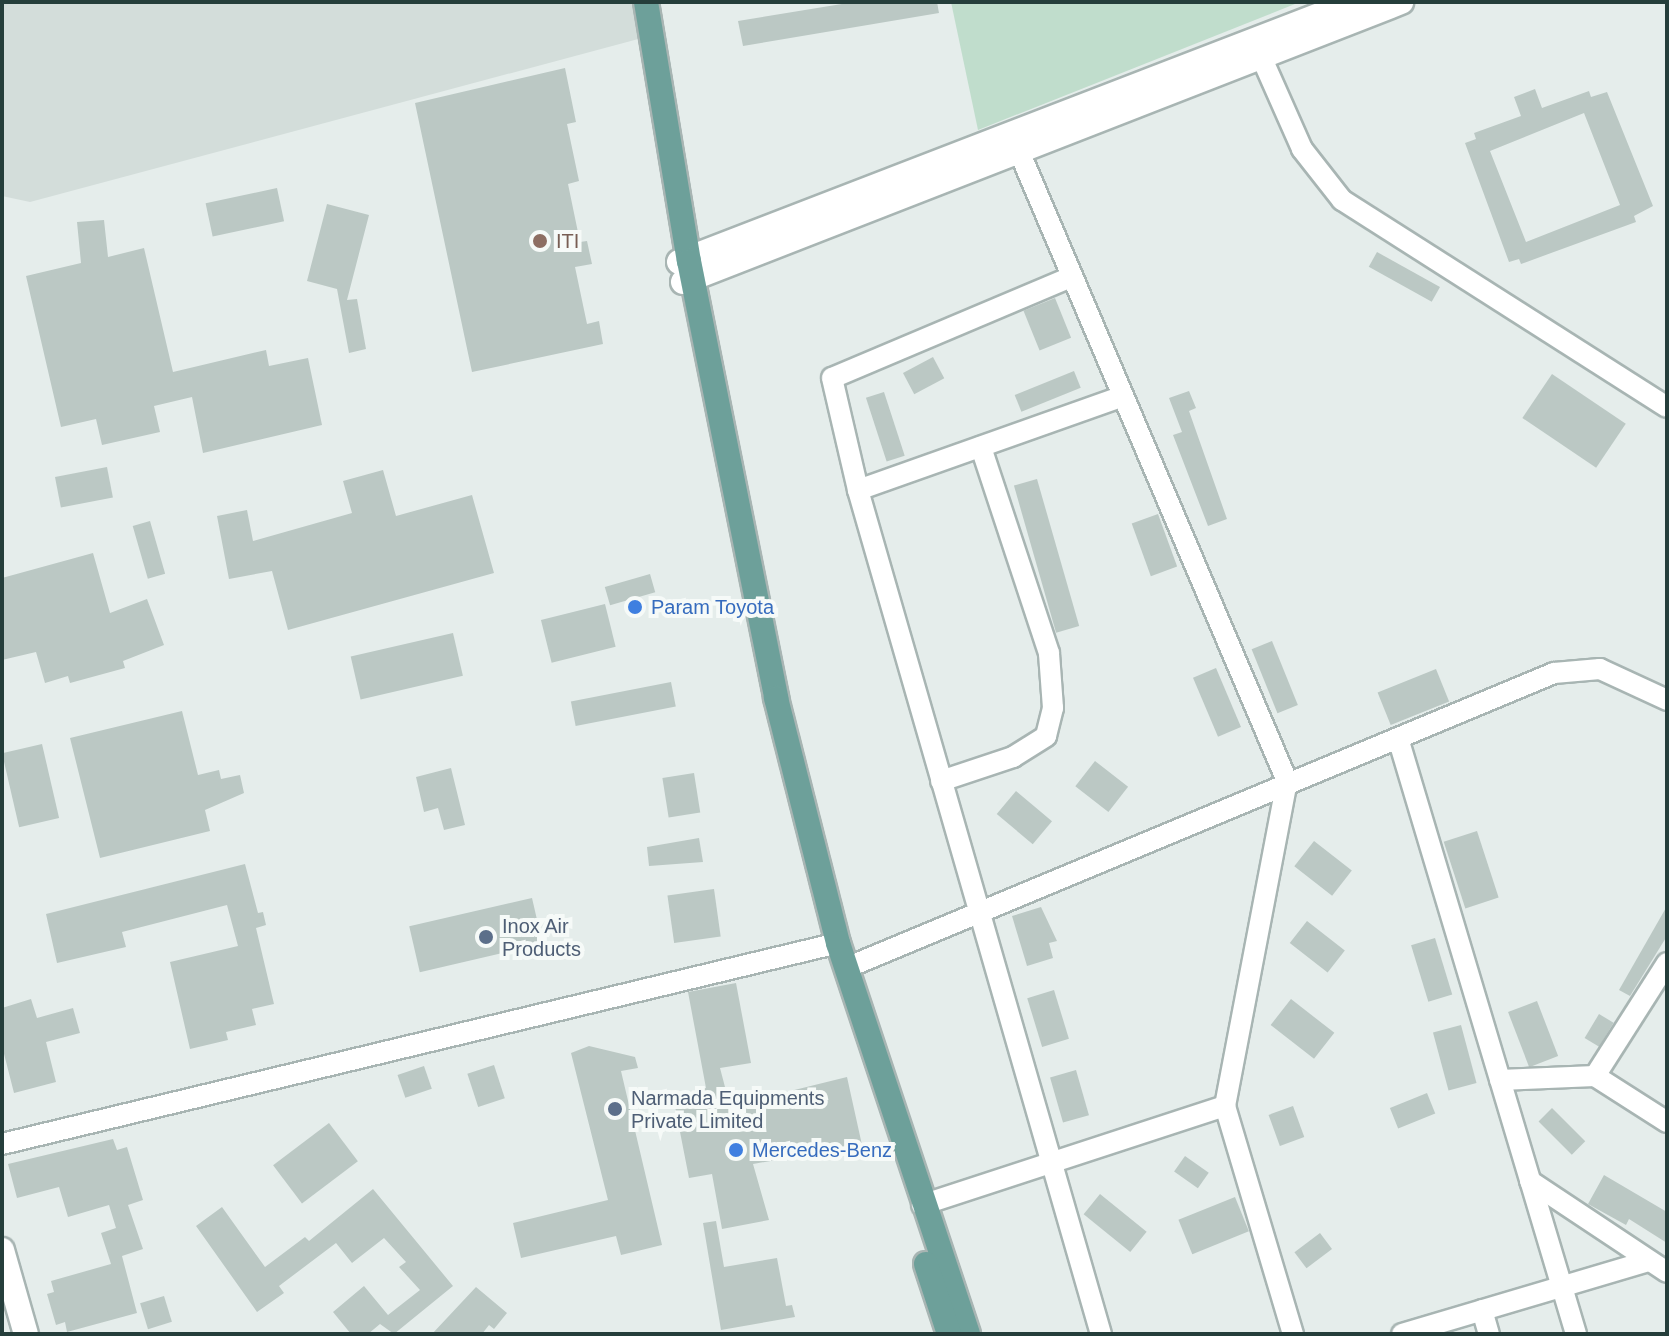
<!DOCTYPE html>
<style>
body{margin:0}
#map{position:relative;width:1669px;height:1336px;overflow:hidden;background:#e5edeb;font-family:Arial,sans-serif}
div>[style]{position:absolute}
.built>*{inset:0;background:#d3ddda}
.green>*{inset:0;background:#c0ddcc}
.building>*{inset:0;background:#bbc8c4;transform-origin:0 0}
.roads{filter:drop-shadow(2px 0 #a8b5b3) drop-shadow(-2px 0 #a8b5b3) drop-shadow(0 2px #a8b5b3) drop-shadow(0 -2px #a8b5b3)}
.street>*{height:20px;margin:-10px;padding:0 10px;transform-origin:10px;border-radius:10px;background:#fff}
.secondary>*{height:24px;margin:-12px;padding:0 12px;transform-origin:12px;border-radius:12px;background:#fff}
.primary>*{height:24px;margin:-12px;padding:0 12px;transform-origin:12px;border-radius:12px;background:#6da09a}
.dots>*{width:22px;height:22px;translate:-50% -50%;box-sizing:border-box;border:4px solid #f6faf8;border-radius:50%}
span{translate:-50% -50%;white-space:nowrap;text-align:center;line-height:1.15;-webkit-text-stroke:8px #f6faf8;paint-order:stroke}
.education-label{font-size:20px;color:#785e54}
.left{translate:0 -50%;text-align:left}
.shop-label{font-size:20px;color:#366cbe}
.service-label{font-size:20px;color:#4e5e75}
.frame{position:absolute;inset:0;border:4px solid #253e3b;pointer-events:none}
</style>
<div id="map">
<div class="built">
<div style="clip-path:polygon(2px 2px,635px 2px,642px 38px,30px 202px,2px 196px)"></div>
</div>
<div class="green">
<div style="clip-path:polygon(951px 2px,1300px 2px,978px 130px)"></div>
</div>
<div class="building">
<div style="clip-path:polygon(854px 2px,937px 2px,939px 13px,743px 46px,738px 21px)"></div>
<div style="clip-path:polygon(565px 68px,576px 122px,567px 124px,579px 181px,568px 184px,580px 242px,587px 241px,592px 264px,575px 267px,587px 324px,599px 321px,603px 344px,472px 372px,415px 103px)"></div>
<div style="clip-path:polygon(evenodd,1535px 89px,1542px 108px,1589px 91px,1591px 97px,1607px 92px,1653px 206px,1634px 216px,1636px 222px,1521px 264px,1519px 259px,1509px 262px,1465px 143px,1476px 139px,1474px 133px,1521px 116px,1514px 97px,1535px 89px,1584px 113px,1620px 205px,1526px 242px,1490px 151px,1584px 113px)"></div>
<div style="left:277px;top:188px;width:34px;height:73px;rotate:78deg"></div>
<div style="clip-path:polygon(327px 204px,369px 215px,347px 300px,357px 299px,366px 349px,349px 353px,337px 289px,307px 281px)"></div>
<div style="clip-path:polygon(104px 220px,108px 257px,144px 248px,173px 372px,266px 350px,269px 366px,308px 358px,322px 425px,203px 453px,192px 397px,154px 406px,160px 432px,102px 445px,96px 419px,61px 427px,26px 276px,81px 263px,77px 222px)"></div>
<div style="left:1377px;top:252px;width:72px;height:17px;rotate:29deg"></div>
<div style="left:1055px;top:298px;width:43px;height:34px;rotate:68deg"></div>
<div style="left:933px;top:357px;width:24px;height:34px;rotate:62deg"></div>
<div style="left:1074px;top:371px;width:18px;height:64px;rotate:68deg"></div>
<div style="left:1552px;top:374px;width:89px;height:53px;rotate:34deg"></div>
<div style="clip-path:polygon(1189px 391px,1196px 408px,1189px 411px,1227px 519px,1208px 526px,1173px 435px,1182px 432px,1169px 398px)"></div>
<div style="left:884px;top:392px;width:67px;height:19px;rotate:72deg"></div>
<div style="left:107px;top:467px;width:31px;height:53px;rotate:79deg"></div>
<div style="clip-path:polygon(383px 470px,396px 516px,472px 495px,494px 573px,288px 630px,272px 571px,229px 579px,217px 516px,247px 510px,253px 541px,352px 513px,343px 481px)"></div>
<div style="left:1037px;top:479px;width:153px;height:24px;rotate:74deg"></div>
<div style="left:1158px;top:514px;width:56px;height:28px;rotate:70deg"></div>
<div style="left:150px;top:521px;width:55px;height:18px;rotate:74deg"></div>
<div style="clip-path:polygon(93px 553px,110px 613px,147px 599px,164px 645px,123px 661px,125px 668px,70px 683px,68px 676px,45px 683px,36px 652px,2px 660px,2px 578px)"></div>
<div style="left:650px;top:574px;width:19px;height:47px;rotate:74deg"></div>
<div style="left:605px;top:604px;width:44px;height:66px;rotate:76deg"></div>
<div style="left:453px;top:633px;width:44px;height:105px;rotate:77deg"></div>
<div style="left:1272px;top:641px;width:69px;height:22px;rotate:68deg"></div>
<div style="left:1216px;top:668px;width:64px;height:25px;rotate:67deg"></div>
<div style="left:1436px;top:669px;width:35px;height:63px;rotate:68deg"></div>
<div style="left:671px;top:682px;width:25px;height:102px;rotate:79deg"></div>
<div style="clip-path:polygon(182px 711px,198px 775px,219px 770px,221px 779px,240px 775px,244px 793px,205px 810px,210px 831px,100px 858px,70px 738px)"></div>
<div style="left:42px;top:744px;width:76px;height:41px;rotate:77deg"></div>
<div style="left:1095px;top:761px;width:42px;height:32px;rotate:38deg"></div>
<div style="clip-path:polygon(451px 768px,465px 825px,444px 830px,438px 808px,424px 812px,416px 777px)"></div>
<div style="left:694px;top:773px;width:40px;height:32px;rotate:81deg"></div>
<div style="left:1016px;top:791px;width:47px;height:30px;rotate:40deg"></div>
<div style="left:1477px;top:831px;width:70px;height:35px;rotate:72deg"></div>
<div style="clip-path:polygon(699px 838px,703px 862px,649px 866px,647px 847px)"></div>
<div style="left:1314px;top:841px;width:48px;height:32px;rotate:38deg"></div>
<div style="clip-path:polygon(245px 864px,258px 913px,263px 912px,266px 925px,256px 928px,274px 1004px,252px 1009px,256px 1025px,226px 1032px,228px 1040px,190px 1049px,170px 962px,238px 946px,227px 905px,122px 932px,126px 947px,57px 963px,46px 914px)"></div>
<div style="left:714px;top:889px;width:48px;height:47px;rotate:82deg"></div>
<div style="left:532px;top:898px;width:47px;height:126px;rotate:77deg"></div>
<div style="clip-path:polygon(1667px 906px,1667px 936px,1630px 996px,1619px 990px)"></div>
<div style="clip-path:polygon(1041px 907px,1057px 941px,1049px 943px,1053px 958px,1027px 966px,1012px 916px)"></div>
<div style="left:1307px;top:921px;width:48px;height:28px;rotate:38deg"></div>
<div style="left:1435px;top:938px;width:59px;height:25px;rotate:73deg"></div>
<div style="clip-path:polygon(736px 983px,751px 1063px,720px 1068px,730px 1106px,847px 1077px,862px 1145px,753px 1164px,769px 1220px,722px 1229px,712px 1174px,689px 1178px,673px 1096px,706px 1088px,688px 992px)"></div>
<div style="left:1054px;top:990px;width:51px;height:28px;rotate:73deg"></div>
<div style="clip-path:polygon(31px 999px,37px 1018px,73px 1008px,80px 1033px,46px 1042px,56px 1082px,14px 1093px,2px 1046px,2px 1008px)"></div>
<div style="left:1291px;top:999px;width:55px;height:33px;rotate:38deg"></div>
<div style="left:1537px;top:1001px;width:59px;height:31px;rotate:69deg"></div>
<div style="left:1599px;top:1014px;width:17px;height:28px;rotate:31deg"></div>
<div style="left:1461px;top:1025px;width:60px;height:29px;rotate:75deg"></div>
<div style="clip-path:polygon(589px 1046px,635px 1057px,638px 1068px,621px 1071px,662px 1245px,621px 1255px,616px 1236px,521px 1258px,513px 1223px,608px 1200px,571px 1053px)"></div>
<div style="left:494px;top:1065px;width:35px;height:28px;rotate:72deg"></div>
<div style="left:424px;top:1066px;width:24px;height:28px;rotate:71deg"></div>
<div style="left:1076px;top:1070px;width:47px;height:27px;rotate:74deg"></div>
<div style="left:1427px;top:1093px;width:22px;height:40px;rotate:68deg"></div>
<div style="left:1293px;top:1106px;width:33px;height:26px;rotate:70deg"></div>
<div style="left:1552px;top:1108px;width:47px;height:19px;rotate:45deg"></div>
<div style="left:329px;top:1123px;width:48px;height:70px;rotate:53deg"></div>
<div style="clip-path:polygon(113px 1139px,117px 1150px,127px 1147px,143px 1200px,128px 1205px,143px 1249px,122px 1256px,137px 1313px,67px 1332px,65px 1322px,56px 1325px,47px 1294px,54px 1292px,51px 1281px,111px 1264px,101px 1233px,116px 1228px,109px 1205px,68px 1217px,59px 1187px,17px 1198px,8px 1164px)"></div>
<div style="left:1185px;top:1156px;width:29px;height:19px;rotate:35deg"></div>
<div style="clip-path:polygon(1604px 1175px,1667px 1212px,1667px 1243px,1629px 1219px,1626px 1225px,1588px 1204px)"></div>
<div style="clip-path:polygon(373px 1189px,453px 1286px,394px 1334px,380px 1324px,368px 1334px,351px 1334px,333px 1312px,364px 1286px,388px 1315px,420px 1290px,399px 1267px,406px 1262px,384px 1238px,352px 1263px,336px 1243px,279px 1286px,284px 1293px,257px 1312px,196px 1226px,222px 1207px,265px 1267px,305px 1237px,309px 1241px)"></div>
<div style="left:1100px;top:1194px;width:60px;height:26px;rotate:39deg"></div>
<div style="left:1235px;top:1197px;width:37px;height:61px;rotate:68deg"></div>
<div style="clip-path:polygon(716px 1221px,724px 1267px,777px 1258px,786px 1306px,792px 1305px,795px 1317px,721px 1330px,703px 1223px)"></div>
<div style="left:1320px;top:1233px;width:20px;height:32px;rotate:53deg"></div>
<div style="clip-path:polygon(476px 1287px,507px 1313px,494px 1329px,489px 1325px,482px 1334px,432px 1334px)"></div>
<div style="left:164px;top:1296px;width:27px;height:25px;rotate:73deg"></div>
</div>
<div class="roads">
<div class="street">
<div style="left:1256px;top:45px;width:114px;rotate:66.1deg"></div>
<div style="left:1302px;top:149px;width:65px;rotate:51.9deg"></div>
<div style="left:1342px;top:200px;width:385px;rotate:32.5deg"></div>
<div style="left:1013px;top:137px;width:700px;rotate:66.95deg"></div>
<div style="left:1287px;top:781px;width:331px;rotate:100.8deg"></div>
<div style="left:1225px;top:1106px;width:238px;rotate:73.4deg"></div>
<div style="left:1071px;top:277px;width:259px;rotate:157.1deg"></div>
<div style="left:832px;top:378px;width:115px;rotate:76.9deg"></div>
<div style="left:858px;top:490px;width:878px;rotate:73.94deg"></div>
<div style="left:858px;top:490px;width:279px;rotate:-19.5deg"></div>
<div style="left:1398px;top:738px;width:622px;rotate:73.37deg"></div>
<div style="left:941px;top:781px;width:76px;rotate:-18.4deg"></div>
<div style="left:1013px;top:757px;width:39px;rotate:-32deg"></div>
<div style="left:1046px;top:736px;width:29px;rotate:-76deg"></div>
<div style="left:1053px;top:708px;width:55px;rotate:-94.2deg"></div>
<div style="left:1049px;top:653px;width:217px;rotate:-108.3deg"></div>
<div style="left:846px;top:968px;width:767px;rotate:-22.62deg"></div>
<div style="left:1554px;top:673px;width:46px;rotate:-5deg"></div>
<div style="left:1600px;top:669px;width:74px;rotate:24.8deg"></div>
<div style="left:1595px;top:1076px;width:134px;rotate:-57.5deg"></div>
<div style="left:1500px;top:1080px;width:95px;rotate:-2.4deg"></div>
<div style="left:1595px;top:1076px;width:85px;rotate:32.6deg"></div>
<div style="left:2px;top:1144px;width:860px;rotate:-13.52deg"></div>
<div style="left:1530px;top:1181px;width:164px;rotate:33.6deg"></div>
<div style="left:922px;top:1205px;width:319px;rotate:-18.1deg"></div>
<div style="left:1482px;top:1310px;width:25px;rotate:74deg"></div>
<div style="left:1402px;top:1334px;width:257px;rotate:-16.5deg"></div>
</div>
<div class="secondary">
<div style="left:679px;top:262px;width:722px;rotate:-21.09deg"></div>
<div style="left:683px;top:282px;width:771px;rotate:-21.3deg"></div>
<div style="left:2px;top:1250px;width:87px;rotate:74.1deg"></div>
</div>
<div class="primary">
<div style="left:646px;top:2px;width:263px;rotate:80.6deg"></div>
<div style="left:689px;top:261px;width:446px;rotate:78.7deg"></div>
<div style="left:776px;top:698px;width:253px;rotate:75.8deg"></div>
<div style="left:838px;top:943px;width:412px;rotate:71.6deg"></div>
<div style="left:926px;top:1264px;width:74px;rotate:71.8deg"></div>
</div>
</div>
<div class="dots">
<div style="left:540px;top:241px;background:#8d6e63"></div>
<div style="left:635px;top:607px;background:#3f7fe0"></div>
<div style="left:486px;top:937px;background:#5c6f8a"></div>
<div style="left:615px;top:1109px;background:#5c6f8a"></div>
<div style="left:736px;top:1150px;background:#3f7fe0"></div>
</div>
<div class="education-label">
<span class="left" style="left:556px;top:241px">ITI</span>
</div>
<div class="shop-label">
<span class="left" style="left:651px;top:607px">Param Toyota</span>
<span class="left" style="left:752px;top:1150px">Mercedes-Benz</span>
</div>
<div class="service-label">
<span class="left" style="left:502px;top:938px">Inox Air<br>Products</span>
<span class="left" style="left:631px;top:1110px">Narmada Equipments<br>Private Limited</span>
</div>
<div class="frame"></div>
</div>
